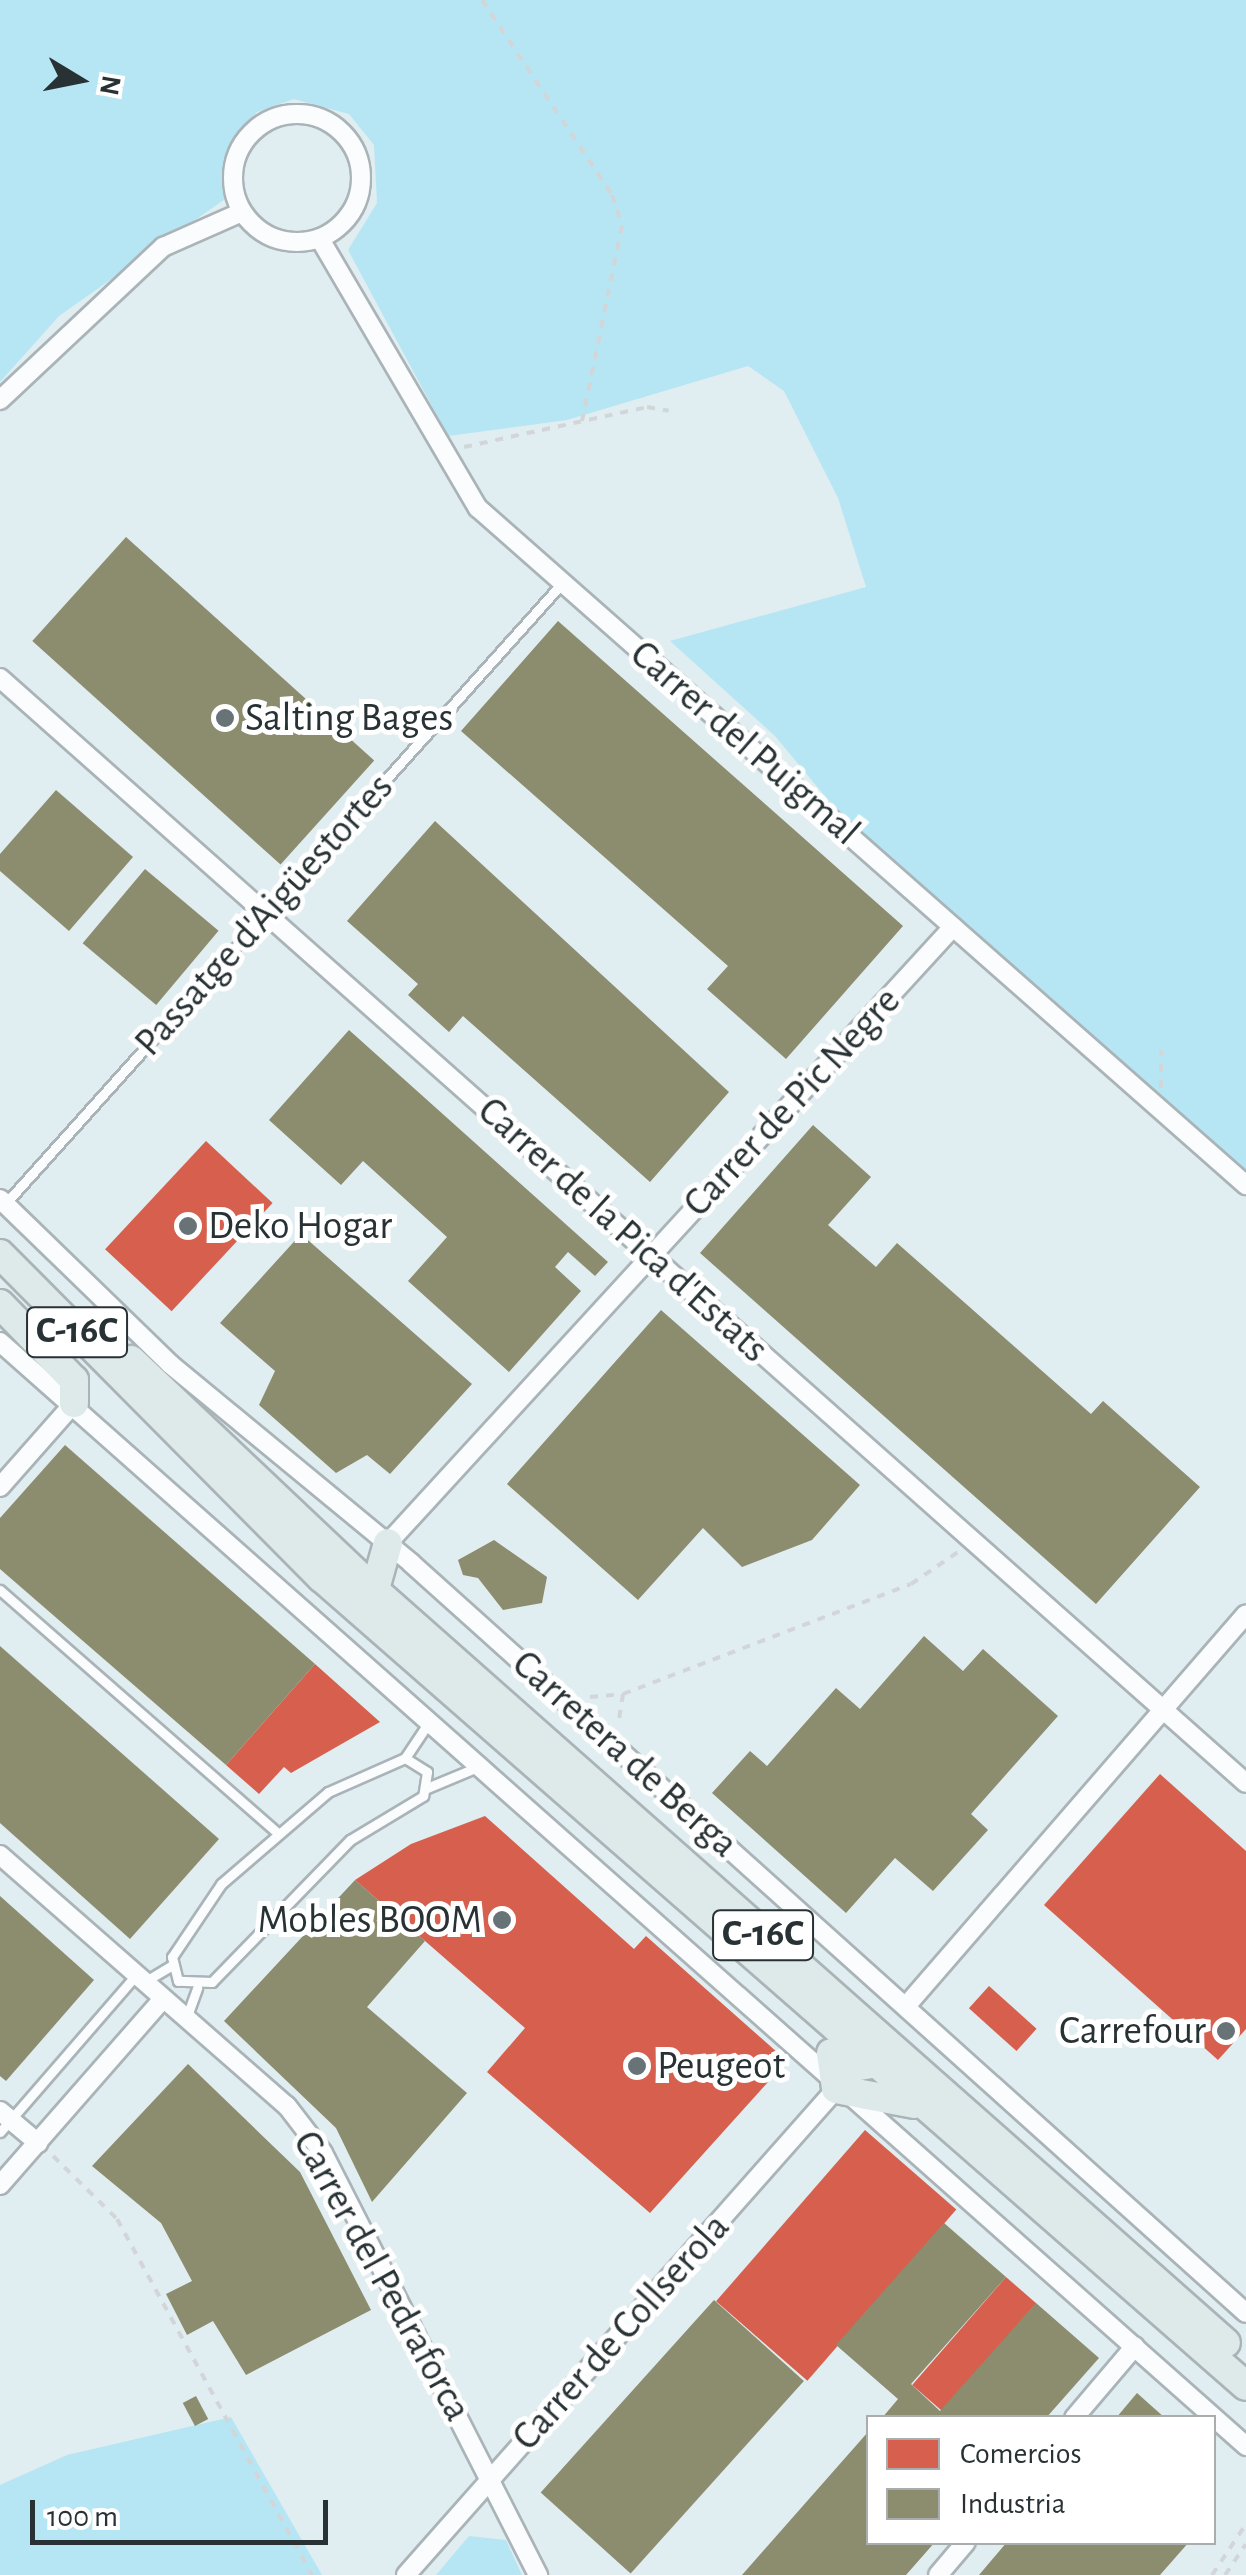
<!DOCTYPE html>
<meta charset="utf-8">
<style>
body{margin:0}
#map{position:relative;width:1246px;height:2575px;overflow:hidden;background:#e0edf1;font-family:"Alegreya Sans",sans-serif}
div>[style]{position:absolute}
.green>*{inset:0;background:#b6e6f4}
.shops>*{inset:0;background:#d6604d;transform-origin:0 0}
.industry>*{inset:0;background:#8c8c6e;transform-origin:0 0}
.path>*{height:4px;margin-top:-2px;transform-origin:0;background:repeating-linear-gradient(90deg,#d2d6d8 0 8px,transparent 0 16px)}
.roads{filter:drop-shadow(2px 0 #aab4b8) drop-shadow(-2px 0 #aab4b8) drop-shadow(0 2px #aab4b8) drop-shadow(0 -2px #aab4b8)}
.lane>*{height:9px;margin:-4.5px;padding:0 4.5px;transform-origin:4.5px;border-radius:4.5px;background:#fafcfd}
.street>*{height:18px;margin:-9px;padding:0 9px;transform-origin:9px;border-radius:9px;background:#fafcfd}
.street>.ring{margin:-9px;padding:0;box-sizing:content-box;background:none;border:18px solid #fafcfd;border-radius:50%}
.primary>*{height:28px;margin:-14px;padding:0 14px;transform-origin:14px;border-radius:14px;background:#dee9e9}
.dots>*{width:28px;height:28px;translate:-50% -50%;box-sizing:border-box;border:5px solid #fff;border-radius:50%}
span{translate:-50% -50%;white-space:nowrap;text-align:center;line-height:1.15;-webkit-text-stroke:10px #fff;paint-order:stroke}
.shield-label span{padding:2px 8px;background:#fff;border:2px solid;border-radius:8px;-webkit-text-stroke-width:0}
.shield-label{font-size:38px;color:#283235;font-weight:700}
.poi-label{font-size:40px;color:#283235}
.left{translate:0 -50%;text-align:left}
.right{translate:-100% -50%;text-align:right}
.street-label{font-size:40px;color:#283235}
.legend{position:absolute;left:866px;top:2415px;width:350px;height:130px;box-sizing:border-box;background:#fff;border:2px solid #a9adae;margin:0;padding:12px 18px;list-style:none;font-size:30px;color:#283235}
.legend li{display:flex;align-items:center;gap:20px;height:50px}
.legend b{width:50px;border:2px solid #a9adae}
.north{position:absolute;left:30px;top:30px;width:100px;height:100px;-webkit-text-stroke:8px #fff;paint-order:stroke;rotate:100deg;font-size:28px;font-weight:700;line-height:40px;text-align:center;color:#283235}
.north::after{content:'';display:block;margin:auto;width:35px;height:45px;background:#283235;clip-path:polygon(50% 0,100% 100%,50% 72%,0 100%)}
.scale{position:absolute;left:30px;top:2500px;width:298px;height:45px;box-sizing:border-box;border:5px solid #283235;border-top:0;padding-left:12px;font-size:30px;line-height:35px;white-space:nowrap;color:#283235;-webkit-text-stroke:8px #fff;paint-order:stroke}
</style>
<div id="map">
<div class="green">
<div style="clip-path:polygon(0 0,1246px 0,1246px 1175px,853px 830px,775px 736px,670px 641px,866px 587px,838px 498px,784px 391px,748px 366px,567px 420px,448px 436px,348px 250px,377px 203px,374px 145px,349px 114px,294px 99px,257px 112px,231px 141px,225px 199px,59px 316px,0 382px)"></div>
<div style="clip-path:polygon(231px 2417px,322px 2575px,0 2575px,0 2485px,67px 2455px)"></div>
<div style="clip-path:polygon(469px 2536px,506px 2540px,522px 2575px,436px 2575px)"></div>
</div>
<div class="shops">
<div style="left:206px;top:1141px;width:91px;height:148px;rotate:43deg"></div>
<div style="clip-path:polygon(315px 1664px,380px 1722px,291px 1773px,284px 1767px,259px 1794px,226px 1765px)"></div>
<div style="clip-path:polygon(1160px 1774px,1246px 1851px,1246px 2029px,1218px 2060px,1044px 1905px)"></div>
<div style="clip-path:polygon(485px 1816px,634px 1949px,646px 1936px,787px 2061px,650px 2213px,487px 2072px,525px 2028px,355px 1880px,411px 1844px)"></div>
<div style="left:989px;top:1986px;width:64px;height:30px;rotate:42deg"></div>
<div style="left:865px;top:2130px;width:121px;height:227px;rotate:41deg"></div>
<div style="left:1006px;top:2277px;width:40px;height:143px;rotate:41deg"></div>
</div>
<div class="industry">
<div style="left:126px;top:537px;width:334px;height:140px;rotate:42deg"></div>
<div style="clip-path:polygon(558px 621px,903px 926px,786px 1059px,707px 989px,728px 966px,461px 731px)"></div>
<div style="clip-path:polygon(56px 790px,133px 857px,69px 931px,0 871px,0 854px)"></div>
<div style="clip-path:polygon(435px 821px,729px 1092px,650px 1182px,463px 1016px,449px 1032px,408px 995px,418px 984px,347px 921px)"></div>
<div style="left:145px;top:869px;width:96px;height:97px;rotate:40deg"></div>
<div style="clip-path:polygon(349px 1030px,608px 1262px,595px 1276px,568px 1252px,555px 1267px,581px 1291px,509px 1372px,408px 1281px,447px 1237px,363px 1161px,341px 1185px,269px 1120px)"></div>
<div style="clip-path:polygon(813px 1125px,871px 1177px,828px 1225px,876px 1267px,897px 1243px,1091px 1414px,1103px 1401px,1200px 1487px,1096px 1604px,700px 1253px)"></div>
<div style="clip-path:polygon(301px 1234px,472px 1384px,390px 1474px,367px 1455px,336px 1473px,259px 1405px,275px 1371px,220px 1323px)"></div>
<div style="clip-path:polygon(661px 1310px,860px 1485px,812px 1540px,742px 1567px,703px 1528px,638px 1600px,507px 1484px)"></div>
<div style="clip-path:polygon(65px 1445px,315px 1664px,226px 1765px,0 1569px,0 1518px)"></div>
<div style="clip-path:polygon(494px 1540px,547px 1577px,542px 1603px,503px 1610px,478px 1578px,463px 1575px,458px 1560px)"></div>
<div style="clip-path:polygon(924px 1636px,963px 1671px,983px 1649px,1058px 1716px,971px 1814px,988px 1830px,933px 1891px,895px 1858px,846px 1913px,712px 1793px,750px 1751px,767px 1766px,836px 1688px,860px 1709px)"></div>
<div style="clip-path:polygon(0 1646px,219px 1839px,130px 1939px,0 1823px)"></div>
<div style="clip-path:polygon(355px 1880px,425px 1941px,367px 2007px,467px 2093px,372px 2202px,336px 2128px,224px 2021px)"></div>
<div style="clip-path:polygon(0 1896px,94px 1980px,6px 2081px,0 2076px)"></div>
<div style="clip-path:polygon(188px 2064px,300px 2172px,371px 2310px,246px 2375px,213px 2321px,187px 2335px,166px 2294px,192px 2281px,161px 2223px,92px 2166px)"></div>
<div style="clip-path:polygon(944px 2223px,1006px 2277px,911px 2384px,940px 2411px,1036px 2303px,1099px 2358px,1046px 2418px,882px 2418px,898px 2399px,836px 2345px)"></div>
<div style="left:714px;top:2300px;width:121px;height:259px;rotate:42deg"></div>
<div style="clip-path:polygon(1137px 2393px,1165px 2418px,1116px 2418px)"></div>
<div style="left:196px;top:2396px;width:26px;height:15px;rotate:62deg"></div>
<div style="clip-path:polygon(868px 2432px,868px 2542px,935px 2542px,906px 2575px,742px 2575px)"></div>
<div style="clip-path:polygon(1007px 2542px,1189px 2542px,1160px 2575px,979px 2575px)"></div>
</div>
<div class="path">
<div style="left:482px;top:0;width:234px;rotate:56.3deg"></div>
<div style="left:612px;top:195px;width:33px;rotate:72deg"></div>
<div style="left:622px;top:226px;width:199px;rotate:101.6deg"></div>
<div style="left:464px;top:447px;width:187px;rotate:-12.3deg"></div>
<div style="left:647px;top:407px;width:22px;rotate:10deg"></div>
<div style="left:1161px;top:1088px;width:38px;rotate:-90deg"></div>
<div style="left:623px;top:1694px;width:308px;rotate:-20.9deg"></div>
<div style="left:911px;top:1584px;width:57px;rotate:-34.2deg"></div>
<div style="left:590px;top:1697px;width:33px;rotate:-5deg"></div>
<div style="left:623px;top:1694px;width:32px;rotate:99deg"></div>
<div style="left:53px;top:2156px;width:90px;rotate:44.5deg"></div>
<div style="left:117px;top:2219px;width:406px;rotate:61.3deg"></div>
<div style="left:1212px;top:2575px;width:61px;rotate:-56.3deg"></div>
<div style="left:1225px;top:2575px;width:37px;rotate:-56deg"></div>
</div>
<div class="roads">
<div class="lane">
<div style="left:5px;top:1204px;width:836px;rotate:-48.1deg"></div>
<div style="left:0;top:1590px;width:367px;rotate:41.2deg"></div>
<div style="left:405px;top:1758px;width:26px;rotate:32deg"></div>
<div style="left:427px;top:1772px;width:24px;rotate:99deg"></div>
<div style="left:423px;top:1796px;width:85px;rotate:148.9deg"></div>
<div style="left:350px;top:1840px;width:198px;rotate:134.2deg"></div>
<div style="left:212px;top:1982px;width:34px;rotate:-178deg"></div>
<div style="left:178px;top:1981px;width:25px;rotate:-104deg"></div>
<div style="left:172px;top:1957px;width:88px;rotate:-56.1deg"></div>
<div style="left:221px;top:1884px;width:141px;rotate:-40.7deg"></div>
<div style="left:328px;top:1792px;width:84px;rotate:-23.8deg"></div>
<div style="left:405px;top:1758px;width:43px;rotate:-56.3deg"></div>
<div style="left:427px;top:1788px;width:57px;rotate:-22.5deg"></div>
<div style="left:144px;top:1982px;width:31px;rotate:-31deg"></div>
<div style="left:187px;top:2016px;width:30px;rotate:-70deg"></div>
<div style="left:0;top:2132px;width:208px;rotate:-49.1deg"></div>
</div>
<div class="street">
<div class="ring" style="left:233px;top:114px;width:110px;height:110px"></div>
<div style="left:320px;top:239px;width:312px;rotate:59.6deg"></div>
<div style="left:478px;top:508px;width:1024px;rotate:41.4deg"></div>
<div style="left:0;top:400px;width:224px;rotate:-43.2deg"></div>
<div style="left:163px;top:247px;width:86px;rotate:-23.9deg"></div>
<div style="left:0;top:678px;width:1665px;rotate:41.57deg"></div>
<div style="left:0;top:1199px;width:237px;rotate:44.1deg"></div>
<div style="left:170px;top:1364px;width:313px;rotate:39.5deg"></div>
<div style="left:411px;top:1563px;width:1122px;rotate:41.93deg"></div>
<div style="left:0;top:1342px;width:1665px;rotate:41.54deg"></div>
<div style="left:0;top:1487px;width:112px;rotate:-48.6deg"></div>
<div style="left:388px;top:1543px;width:836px;rotate:-47.47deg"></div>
<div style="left:0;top:1855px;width:381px;rotate:41.2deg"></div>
<div style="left:287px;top:2106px;width:59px;rotate:52.5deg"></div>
<div style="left:323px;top:2153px;width:474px;rotate:63deg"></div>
<div style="left:907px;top:2005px;width:517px;rotate:-49.07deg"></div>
<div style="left:0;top:2111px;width:50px;rotate:40.1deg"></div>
<div style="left:0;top:2185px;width:247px;rotate:-48.8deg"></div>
<div style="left:1074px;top:2418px;width:94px;rotate:-49.7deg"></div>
<div style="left:406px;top:2575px;width:649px;rotate:-48.5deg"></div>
<div style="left:938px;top:2575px;width:43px;rotate:-49.7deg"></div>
</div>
<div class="primary">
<div style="left:0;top:1254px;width:457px;rotate:45.2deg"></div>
<div style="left:322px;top:1578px;width:1227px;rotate:41.17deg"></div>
<div style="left:0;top:1304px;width:106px;rotate:45.8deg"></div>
<div style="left:74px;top:1380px;width:23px;rotate:90deg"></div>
<div style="left:131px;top:1360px;width:330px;rotate:43.4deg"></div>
<div style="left:371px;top:1587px;width:1141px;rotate:41.48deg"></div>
<div style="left:371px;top:1603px;width:62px;rotate:-74.2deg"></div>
<div style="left:831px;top:2053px;width:36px;rotate:82deg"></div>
<div style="left:836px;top:2089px;width:80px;rotate:10.8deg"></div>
<div style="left:835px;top:2070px;width:49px;rotate:-9.5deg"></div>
</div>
</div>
<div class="dots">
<div style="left:225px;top:718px;background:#687377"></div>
<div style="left:188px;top:1226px;background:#687377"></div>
<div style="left:502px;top:1920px;background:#687377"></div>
<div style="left:1226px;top:2031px;background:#687377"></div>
<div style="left:637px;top:2066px;background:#687377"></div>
</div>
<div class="shield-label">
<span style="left:77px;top:1332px">C-16C</span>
<span style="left:763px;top:1935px">C-16C</span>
</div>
<div class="poi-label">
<span class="left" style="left:245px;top:718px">Salting Bages</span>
<span class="left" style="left:208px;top:1226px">Deko Hogar</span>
<span class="right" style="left:482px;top:1920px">Mobles BOOM</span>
<span class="right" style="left:1206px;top:2031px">Carrefour</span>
<span class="left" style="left:657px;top:2066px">Peugeot</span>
</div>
<div class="street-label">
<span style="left:745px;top:743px;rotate:41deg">Carrer del Puigmal</span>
<span style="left:264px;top:915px;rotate:-48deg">Passatge d'Aigüestortes</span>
<span style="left:792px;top:1102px;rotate:-47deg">Carrer de Pic Negre</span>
<span style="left:623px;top:1230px;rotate:42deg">Carrer de la Pica d'Estats</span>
<span style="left:625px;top:1754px;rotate:42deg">Carretera de Berga</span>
<span style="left:382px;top:2276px;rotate:61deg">Carrer del Pedraforca</span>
<span style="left:621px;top:2332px;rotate:-48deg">Carrer de Collserola</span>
</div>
<ul class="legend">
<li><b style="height:28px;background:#d6604d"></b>Comercios</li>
<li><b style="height:28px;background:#8c8c6e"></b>Industria</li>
</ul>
<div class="north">N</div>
<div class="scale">100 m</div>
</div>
